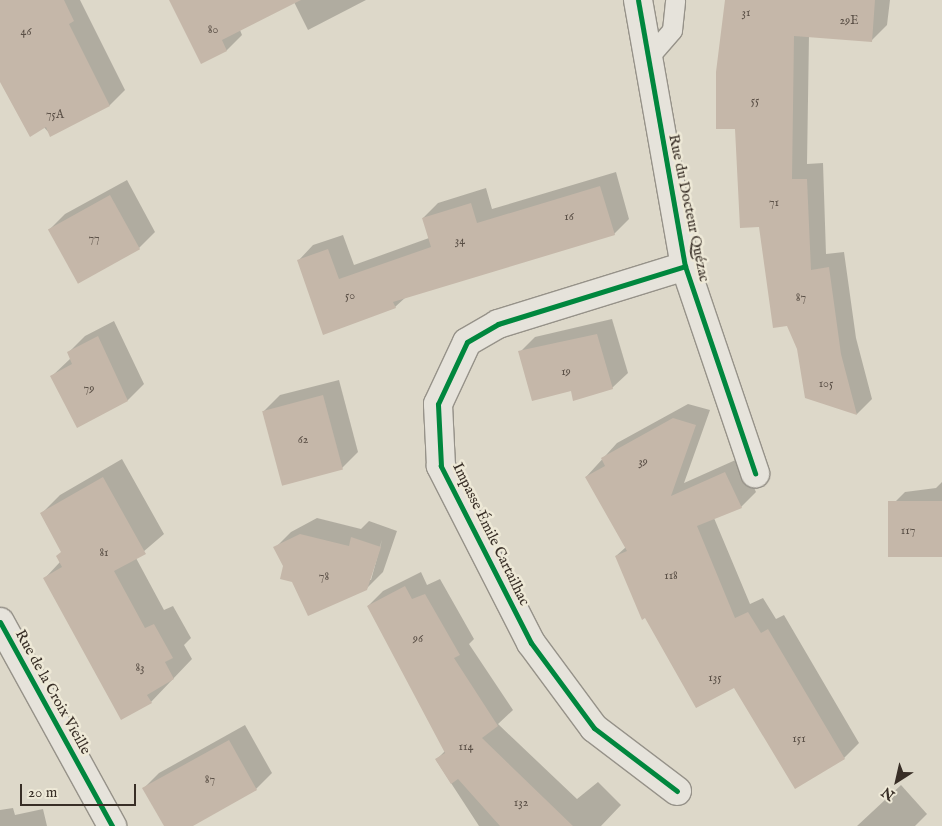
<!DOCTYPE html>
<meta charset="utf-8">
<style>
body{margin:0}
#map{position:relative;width:942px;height:826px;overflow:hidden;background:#ddd8c9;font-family:"IM FELL English",serif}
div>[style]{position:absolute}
.shadow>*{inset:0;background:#0003}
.building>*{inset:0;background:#c5b7a9;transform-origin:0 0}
.roads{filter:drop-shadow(1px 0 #969289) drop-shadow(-1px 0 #969289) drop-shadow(0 1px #969289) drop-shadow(0 -1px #969289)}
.lane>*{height:19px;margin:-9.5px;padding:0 9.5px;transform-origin:9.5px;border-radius:9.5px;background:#e6e3db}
.street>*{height:28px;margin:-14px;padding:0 14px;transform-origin:14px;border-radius:14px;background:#e6e3db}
.cycleway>*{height:5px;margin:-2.5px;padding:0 2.5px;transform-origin:2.5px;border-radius:2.5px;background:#00873e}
span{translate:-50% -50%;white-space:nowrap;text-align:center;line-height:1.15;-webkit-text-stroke:5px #eee9d7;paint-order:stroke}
.number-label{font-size:12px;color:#5b5047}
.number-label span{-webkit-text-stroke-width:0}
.street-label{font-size:15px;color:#382e26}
.north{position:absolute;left:872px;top:756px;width:50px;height:50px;-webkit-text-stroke:4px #eee9d7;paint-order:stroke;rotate:215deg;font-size:14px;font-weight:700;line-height:20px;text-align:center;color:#382e26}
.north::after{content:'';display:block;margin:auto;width:18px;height:22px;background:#382e26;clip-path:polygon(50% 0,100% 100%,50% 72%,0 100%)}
.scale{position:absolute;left:20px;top:784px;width:116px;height:22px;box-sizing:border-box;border:2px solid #382e26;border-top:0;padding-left:6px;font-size:15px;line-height:18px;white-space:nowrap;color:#382e26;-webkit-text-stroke:4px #eee9d7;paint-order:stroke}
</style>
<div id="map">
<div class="shadow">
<div style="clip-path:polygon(0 0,80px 0,125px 90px,110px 105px,51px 135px,0 79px)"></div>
<div style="clip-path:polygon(178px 0,274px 0,240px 30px,242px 35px,227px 50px,202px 62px)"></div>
<div style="clip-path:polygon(293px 0,366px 0,308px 30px)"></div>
<div style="clip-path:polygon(726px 0,890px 0,887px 25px,871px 41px,809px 36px,807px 164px,823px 163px,826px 254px,844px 252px,856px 338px,872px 399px,857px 414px,806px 397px,798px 349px,736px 128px)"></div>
<div style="clip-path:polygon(616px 172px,629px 219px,614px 234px,406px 297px,395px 307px,298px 261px,313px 245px,343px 235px,354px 265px,429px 238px,423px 218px,438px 203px,486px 188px,492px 209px)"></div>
<div style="clip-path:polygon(127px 180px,155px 232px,139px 248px,49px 230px,65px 214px)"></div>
<div style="clip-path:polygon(612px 319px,628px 373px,612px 388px,572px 389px,520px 352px,535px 337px)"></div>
<div style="clip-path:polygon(114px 321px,144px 384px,128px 400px,77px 426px,52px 376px,71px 358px,69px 352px,85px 336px)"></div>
<div style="clip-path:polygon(339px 380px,358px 452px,342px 468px,264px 411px,280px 395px)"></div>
<div style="clip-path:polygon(688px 404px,710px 410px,684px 483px,740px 458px,756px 492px,741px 507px,714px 518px,750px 604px,763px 598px,776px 619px,784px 615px,859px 743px,844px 758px,735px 686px,616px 556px,626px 547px,586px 477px,617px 443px)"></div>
<div style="clip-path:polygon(122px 459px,164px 534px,136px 558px,164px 610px,173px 606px,191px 638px,184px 645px,192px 659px,151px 702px,45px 578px,60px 562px,62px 551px,41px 514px,60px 495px)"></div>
<div style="clip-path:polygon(942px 482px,942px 556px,889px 508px,905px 492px,936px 488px)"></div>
<div style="clip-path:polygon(evenodd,317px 518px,361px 529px,369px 521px,397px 531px,383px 572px,366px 589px,292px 581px,275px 548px,291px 532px,317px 518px,382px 540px,371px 580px,369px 580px,382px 540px)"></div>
<div style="clip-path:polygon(421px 572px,427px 585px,440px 579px,474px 639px,469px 644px,513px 710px,498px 724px,577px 799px,598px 782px,621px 805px,601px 826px,479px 826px,436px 760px,446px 750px,368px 606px,383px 591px)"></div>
<div style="clip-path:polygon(245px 725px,272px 773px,256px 789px,190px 826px,165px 826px,144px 788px,159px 773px)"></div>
<div style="clip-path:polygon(901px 785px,927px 814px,915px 826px,857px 826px)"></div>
<div style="clip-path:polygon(13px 808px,15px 815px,43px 809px,47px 826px,0 826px,0 810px)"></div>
</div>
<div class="building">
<div style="clip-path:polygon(0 0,64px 0,74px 21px,69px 24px,110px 106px,50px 137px,46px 127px,30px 137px,0 82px)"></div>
<div style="clip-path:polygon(169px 0,301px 0,222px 40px,227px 51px,201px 64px)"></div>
<div style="clip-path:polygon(725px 0,875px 0,872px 42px,794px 36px,792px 179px,807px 179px,811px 270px,829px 267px,841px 354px,857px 415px,805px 398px,797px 349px,787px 326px,773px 328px,759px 227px,740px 228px,735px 129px,716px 129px,716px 72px)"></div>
<div style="clip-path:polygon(600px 186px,615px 235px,393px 302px,396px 308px,323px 335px,297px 260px,328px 249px,339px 279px,431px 247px,422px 218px,471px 203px,477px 223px)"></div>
<div style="left:110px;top:195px;width:62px;height:71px;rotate:61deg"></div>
<div style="clip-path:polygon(597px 334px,613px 389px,573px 401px,571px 391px,532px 401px,518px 351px)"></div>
<div style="clip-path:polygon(98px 336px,128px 401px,77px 428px,50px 376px,72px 364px,67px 352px)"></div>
<div style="left:323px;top:395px;width:77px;height:63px;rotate:75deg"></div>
<div style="clip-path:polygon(673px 418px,696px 425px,671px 496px,725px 472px,742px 508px,697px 526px,735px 618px,748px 612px,761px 633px,768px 629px,845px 759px,795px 789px,734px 688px,696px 708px,645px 618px,642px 620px,615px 556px,627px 551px,585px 477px,605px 466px,601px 458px)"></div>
<div style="clip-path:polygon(103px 477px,146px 554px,114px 571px,145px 628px,154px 624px,173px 658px,165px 662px,174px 679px,147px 695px,152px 703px,121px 720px,43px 578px,62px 567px,56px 556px,61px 552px,40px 513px)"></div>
<div style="left:942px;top:501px;width:56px;height:54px;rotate:90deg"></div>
<div style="clip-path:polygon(300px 534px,349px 546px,351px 537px,381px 547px,367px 590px,308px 616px,292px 582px,280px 579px,283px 566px,273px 547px)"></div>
<div style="clip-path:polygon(405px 586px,412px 599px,425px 594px,460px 655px,454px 658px,498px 726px,482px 738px,573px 826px,500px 826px,458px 779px,451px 784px,435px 759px,445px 753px,367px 606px)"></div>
<div style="clip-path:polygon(229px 740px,257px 790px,193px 826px,164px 826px,142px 788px)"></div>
</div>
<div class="roads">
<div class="lane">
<div style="left:647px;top:59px;width:38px;rotate:-49deg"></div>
<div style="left:672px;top:30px;width:30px;rotate:-84deg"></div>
</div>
<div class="street">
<div style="left:638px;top:0;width:270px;rotate:80deg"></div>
<div style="left:685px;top:266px;width:219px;rotate:71.3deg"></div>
<div style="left:0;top:622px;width:233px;rotate:61.2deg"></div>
<div style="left:677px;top:791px;width:104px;rotate:-142.8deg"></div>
<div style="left:594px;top:728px;width:106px;rotate:-126.5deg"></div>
<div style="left:531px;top:643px;width:199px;rotate:-117deg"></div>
<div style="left:441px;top:466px;width:62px;rotate:-92.8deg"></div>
<div style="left:438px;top:404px;width:68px;rotate:-64.9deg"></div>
<div style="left:467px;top:342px;width:36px;rotate:-30deg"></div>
<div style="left:498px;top:324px;width:196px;rotate:-17.2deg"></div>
</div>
</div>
<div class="cycleway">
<div style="left:638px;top:0;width:270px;rotate:80deg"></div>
<div style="left:685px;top:266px;width:219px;rotate:71.3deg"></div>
<div style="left:0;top:622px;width:233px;rotate:61.2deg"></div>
<div style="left:677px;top:791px;width:104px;rotate:-142.8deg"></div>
<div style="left:594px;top:728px;width:106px;rotate:-126.5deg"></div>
<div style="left:531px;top:643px;width:199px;rotate:-117deg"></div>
<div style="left:441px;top:466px;width:62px;rotate:-92.8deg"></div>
<div style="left:438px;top:404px;width:68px;rotate:-64.9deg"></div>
<div style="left:467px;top:342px;width:36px;rotate:-30deg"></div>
<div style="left:498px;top:324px;width:196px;rotate:-17.2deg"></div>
</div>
<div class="number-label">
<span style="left:746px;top:13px">31</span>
<span style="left:849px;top:21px">29E</span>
<span style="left:213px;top:30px">80</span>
<span style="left:26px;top:32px">46</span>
<span style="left:755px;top:101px">55</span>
<span style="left:55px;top:115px">75A</span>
<span style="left:774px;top:203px">71</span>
<span style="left:569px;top:217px">16</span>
<span style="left:94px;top:239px">77</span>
<span style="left:460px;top:241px">34</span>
<span style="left:350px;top:296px">50</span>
<span style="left:801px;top:298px">87</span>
<span style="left:566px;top:372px">19</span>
<span style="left:826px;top:384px">105</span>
<span style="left:89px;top:389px">79</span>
<span style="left:303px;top:440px">62</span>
<span style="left:643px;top:462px">39</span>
<span style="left:908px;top:531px">117</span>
<span style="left:104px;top:553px">81</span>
<span style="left:671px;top:576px">118</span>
<span style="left:324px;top:577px">78</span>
<span style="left:418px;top:639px">96</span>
<span style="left:140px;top:668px">83</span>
<span style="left:715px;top:678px">135</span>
<span style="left:799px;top:739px">151</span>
<span style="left:466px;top:747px">114</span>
<span style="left:210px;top:780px">87</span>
<span style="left:521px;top:803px">132</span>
</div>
<div class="street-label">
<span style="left:689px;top:208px;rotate:78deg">Rue du Docteur Quézac</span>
<span style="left:491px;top:534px;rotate:64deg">Impasse Émile Cartailhac</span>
<span style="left:53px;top:692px;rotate:61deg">Rue de la Croix Vieille</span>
</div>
<div class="north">N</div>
<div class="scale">20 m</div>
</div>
